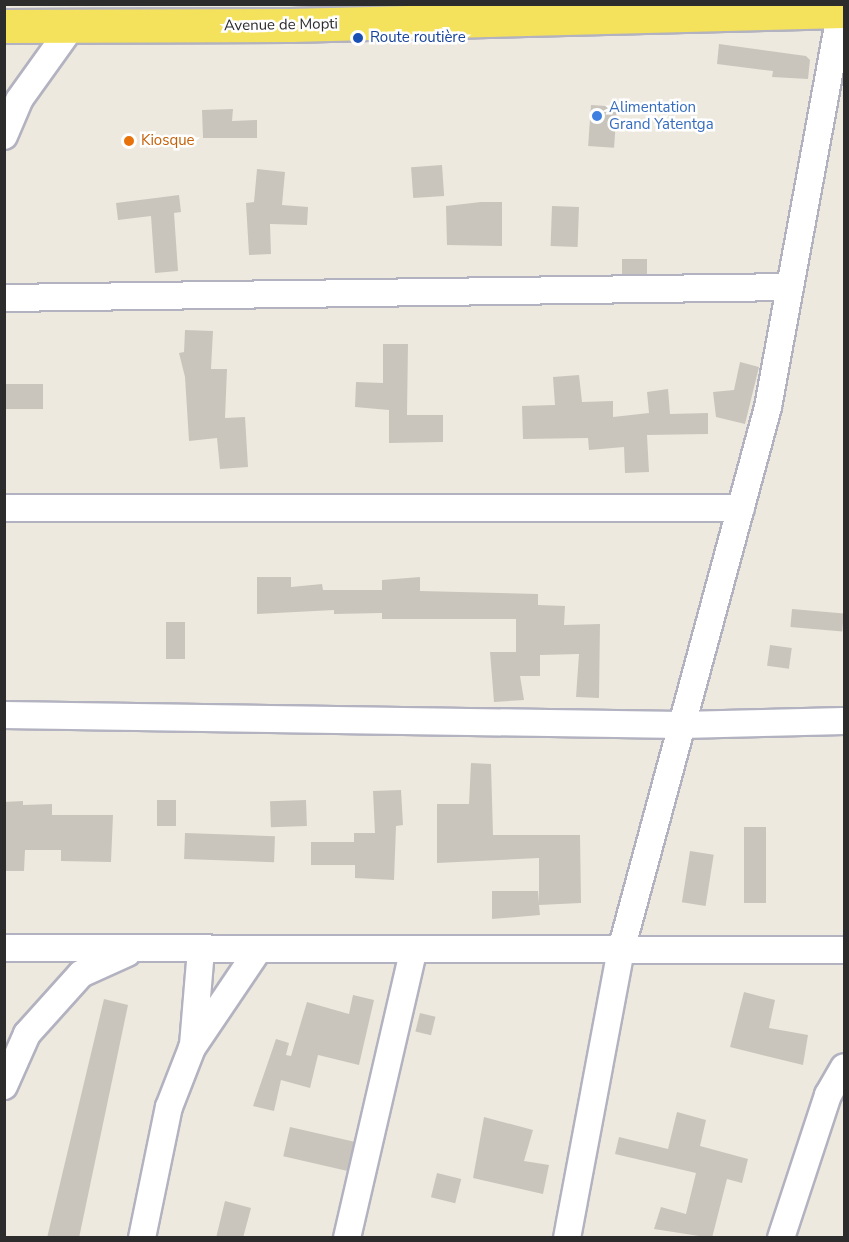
<!DOCTYPE html>
<meta charset="utf-8">
<style>
body{margin:0}
#map{position:relative;width:849px;height:1242px;overflow:hidden;background:#eee9de;font-family:"Nunito Sans",sans-serif}
div>[style]{position:absolute}
.building>*{inset:0;background:#c9c5bd;transform-origin:0 0}
.roads{filter:drop-shadow(2px 0 #b2b2c0) drop-shadow(-2px 0 #b2b2c0) drop-shadow(0 2px #b2b2c0) drop-shadow(0 -2px #b2b2c0)}
.street>*{height:26px;margin:-13px;padding:0 13px;transform-origin:13px;border-radius:13px;background:#fff}
.primary>*{height:33px;margin:-16.5px;padding:0 16.5px;transform-origin:16.5px;border-radius:16.5px;background:#f5e25c}
.dots>*{width:16px;height:16px;translate:-50% -50%;box-sizing:border-box;border:3px solid #fff;border-radius:50%}
span{translate:-50% -50%;white-space:nowrap;text-align:center;line-height:1.15;-webkit-text-stroke:5px #fff;paint-order:stroke}
.street-label{font-size:15px;color:#2c2c2c}
.transit-label{font-size:15px;color:#164399}
.left{translate:0 -50%;text-align:left}
.shop-label{font-size:15px;color:#366cbe}
.food-label{font-size:15px;color:#c56008}
.frame{position:absolute;inset:0;border:6px solid #2c2c2c;pointer-events:none}
</style>
<div id="map">
<div class="building">
<div style="clip-path:polygon(719px 44px,806px 56px,810px 60px,808px 79px,772px 77px,773px 71px,717px 64px)"></div>
<div style="left:591px;top:105px;width:26px;height:41px;rotate:4deg"></div>
<div style="clip-path:polygon(233px 109px,232px 121px,257px 120px,257px 138px,203px 138px,202px 110px)"></div>
<div style="left:442px;top:165px;width:31px;height:31px;rotate:86deg"></div>
<div style="clip-path:polygon(257px 169px,285px 172px,282px 205px,308px 207px,307px 225px,270px 224px,271px 254px,249px 255px,246px 203px,254px 202px)"></div>
<div style="clip-path:polygon(179px 195px,181px 212px,174px 213px,178px 271px,155px 273px,151px 216px,118px 220px,116px 203px)"></div>
<div style="clip-path:polygon(481px 202px,502px 202px,502px 246px,447px 245px,446px 206px)"></div>
<div style="left:552px;top:206px;width:27px;height:40px;rotate:2deg"></div>
<div style="left:647px;top:259px;width:15px;height:25px;rotate:90deg"></div>
<div style="clip-path:polygon(185px 330px,213px 331px,211px 369px,227px 369px,225px 418px,245px 417px,248px 467px,220px 469px,217px 438px,189px 441px,185px 377px,179px 353px,184px 352px)"></div>
<div style="clip-path:polygon(383px 344px,408px 344px,407px 415px,443px 415px,443px 442px,389px 443px,389px 410px,355px 407px,356px 382px,383px 383px)"></div>
<div style="clip-path:polygon(740px 362px,759px 367px,745px 424px,716px 417px,713px 392px,734px 390px)"></div>
<div style="clip-path:polygon(579px 375px,582px 402px,613px 401px,613px 417px,649px 413px,647px 392px,668px 389px,670px 414px,708px 413px,708px 434px,647px 435px,649px 472px,625px 473px,624px 447px,589px 450px,588px 438px,523px 439px,522px 406px,555px 405px,553px 377px)"></div>
<div style="left:4px;top:384px;width:39px;height:25px"></div>
<div style="clip-path:polygon(257px 577px,291px 577px,291px 587px,322px 584px,323px 590px,382px 590px,382px 580px,420px 577px,420px 591px,538px 594px,538px 605px,565px 606px,564px 625px,600px 624px,599px 698px,576px 697px,579px 654px,540px 655px,540px 676px,520px 676px,524px 700px,494px 702px,490px 652px,516px 652px,516px 619px,382px 619px,382px 613px,334px 614px,334px 610px,257px 614px)"></div>
<div style="left:792px;top:609px;width:52px;height:18px;rotate:5deg"></div>
<div style="left:166px;top:622px;width:19px;height:37px"></div>
<div style="left:770px;top:645px;width:22px;height:21px;rotate:8deg"></div>
<div style="clip-path:polygon(471px 763px,491px 764px,493px 835px,580px 835px,581px 903px,539px 905px,540px 915px,492px 919px,492px 891px,538px 891px,539px 903px,539px 858px,437px 863px,437px 804px,469px 804px)"></div>
<div style="clip-path:polygon(401px 790px,403px 825px,396px 826px,394px 880px,355px 878px,355px 865px,311px 865px,311px 842px,354px 842px,354px 833px,375px 833px,373px 791px)"></div>
<div style="left:157px;top:800px;width:19px;height:26px"></div>
<div style="left:306px;top:800px;width:26px;height:36px;rotate:88deg"></div>
<div style="clip-path:polygon(23px 801px,23px 805px,52px 804px,52px 815px,113px 815px,111px 862px,61px 861px,61px 850px,25px 850px,24px 871px,4px 871px,4px 802px)"></div>
<div style="left:744px;top:827px;width:22px;height:76px"></div>
<div style="left:185px;top:833px;width:90px;height:26px;rotate:2deg"></div>
<div style="left:690px;top:851px;width:24px;height:52px;rotate:9deg"></div>
<div style="clip-path:polygon(744px 992px,775px 1000px,769px 1028px,808px 1035px,803px 1065px,730px 1047px)"></div>
<div style="clip-path:polygon(353px 995px,374px 1000px,359px 1065px,318px 1055px,310px 1088px,281px 1080px,274px 1111px,253px 1106px,276px 1039px,289px 1043px,286px 1055px,291px 1056px,307px 1002px,349px 1014px)"></div>
<div style="clip-path:polygon(104px 999px,128px 1005px,79px 1238px,47px 1238px)"></div>
<div style="left:420px;top:1013px;width:16px;height:19px;rotate:14deg"></div>
<div style="clip-path:polygon(677px 1112px,706px 1120px,700px 1146px,748px 1159px,742px 1183px,727px 1179px,712px 1238px,654px 1229px,661px 1207px,686px 1214px,696px 1173px,615px 1154px,619px 1137px,668px 1149px)"></div>
<div style="clip-path:polygon(484px 1117px,533px 1130px,524px 1161px,549px 1165px,543px 1194px,473px 1178px)"></div>
<div style="left:290px;top:1127px;width:66px;height:30px;rotate:13deg"></div>
<div style="left:437px;top:1173px;width:25px;height:25px;rotate:14deg"></div>
<div style="clip-path:polygon(225px 1201px,251px 1208px,243px 1238px,216px 1238px)"></div>
</div>
<div class="roads">
<div class="street">
<div style="left:4px;top:136px;width:39px;rotate:-67deg"></div>
<div style="left:19px;top:100px;width:91px;rotate:-54.4deg"></div>
<div style="left:4px;top:298px;width:786px;rotate:-0.8deg"></div>
<div style="left:4px;top:508px;width:737px"></div>
<div style="left:4px;top:715px;width:678px;rotate:0.85deg"></div>
<div style="left:682px;top:725px;width:162px;rotate:-1.4deg"></div>
<div style="left:4px;top:948px;width:840px;rotate:0.14deg"></div>
<div style="left:193px;top:1045px;width:96px;rotate:-85.2deg"></div>
<div style="left:4px;top:1086px;width:57px;rotate:-66.1deg"></div>
<div style="left:27px;top:1034px;width:81px;rotate:-48deg"></div>
<div style="left:81px;top:974px;width:51px;rotate:-24.5deg"></div>
<div style="left:142px;top:1238px;width:134px;rotate:-78.4deg"></div>
<div style="left:169px;top:1107px;width:63px;rotate:-68.7deg"></div>
<div style="left:192px;top:1048px;width:118px;rotate:-56deg"></div>
<div style="left:347px;top:1238px;width:294px;rotate:-77deg"></div>
<div style="left:567px;top:1238px;width:293px;rotate:-79.4deg"></div>
<div style="left:621px;top:950px;width:563px;rotate:-74.85deg"></div>
<div style="left:768px;top:407px;width:410px;rotate:-79.6deg"></div>
<div style="left:781px;top:1238px;width:151px;rotate:-71.8deg"></div>
<div style="left:828px;top:1095px;width:32px;rotate:-60deg"></div>
</div>
<div class="primary">
<div style="left:4px;top:26px;width:286px;rotate:-0.2deg"></div>
<div style="left:290px;top:25px;width:554px;rotate:-1.45deg"></div>
</div>
</div>
<div class="dots">
<div style="left:358px;top:38px;background:#1a4fb4"></div>
<div style="left:597px;top:116px;background:#3f7fe0"></div>
<div style="left:129px;top:141px;background:#e8710a"></div>
</div>
<div class="street-label">
<span style="left:281px;top:25px;rotate:-1deg">Avenue de Mopti</span>
</div>
<div class="transit-label">
<span class="left" style="left:370px;top:38px">Route routière</span>
</div>
<div class="shop-label">
<span class="left" style="left:609px;top:116px">Alimentation<br>Grand Yatentga</span>
</div>
<div class="food-label">
<span class="left" style="left:141px;top:141px">Kiosque</span>
</div>
<div class="frame"></div>
</div>
